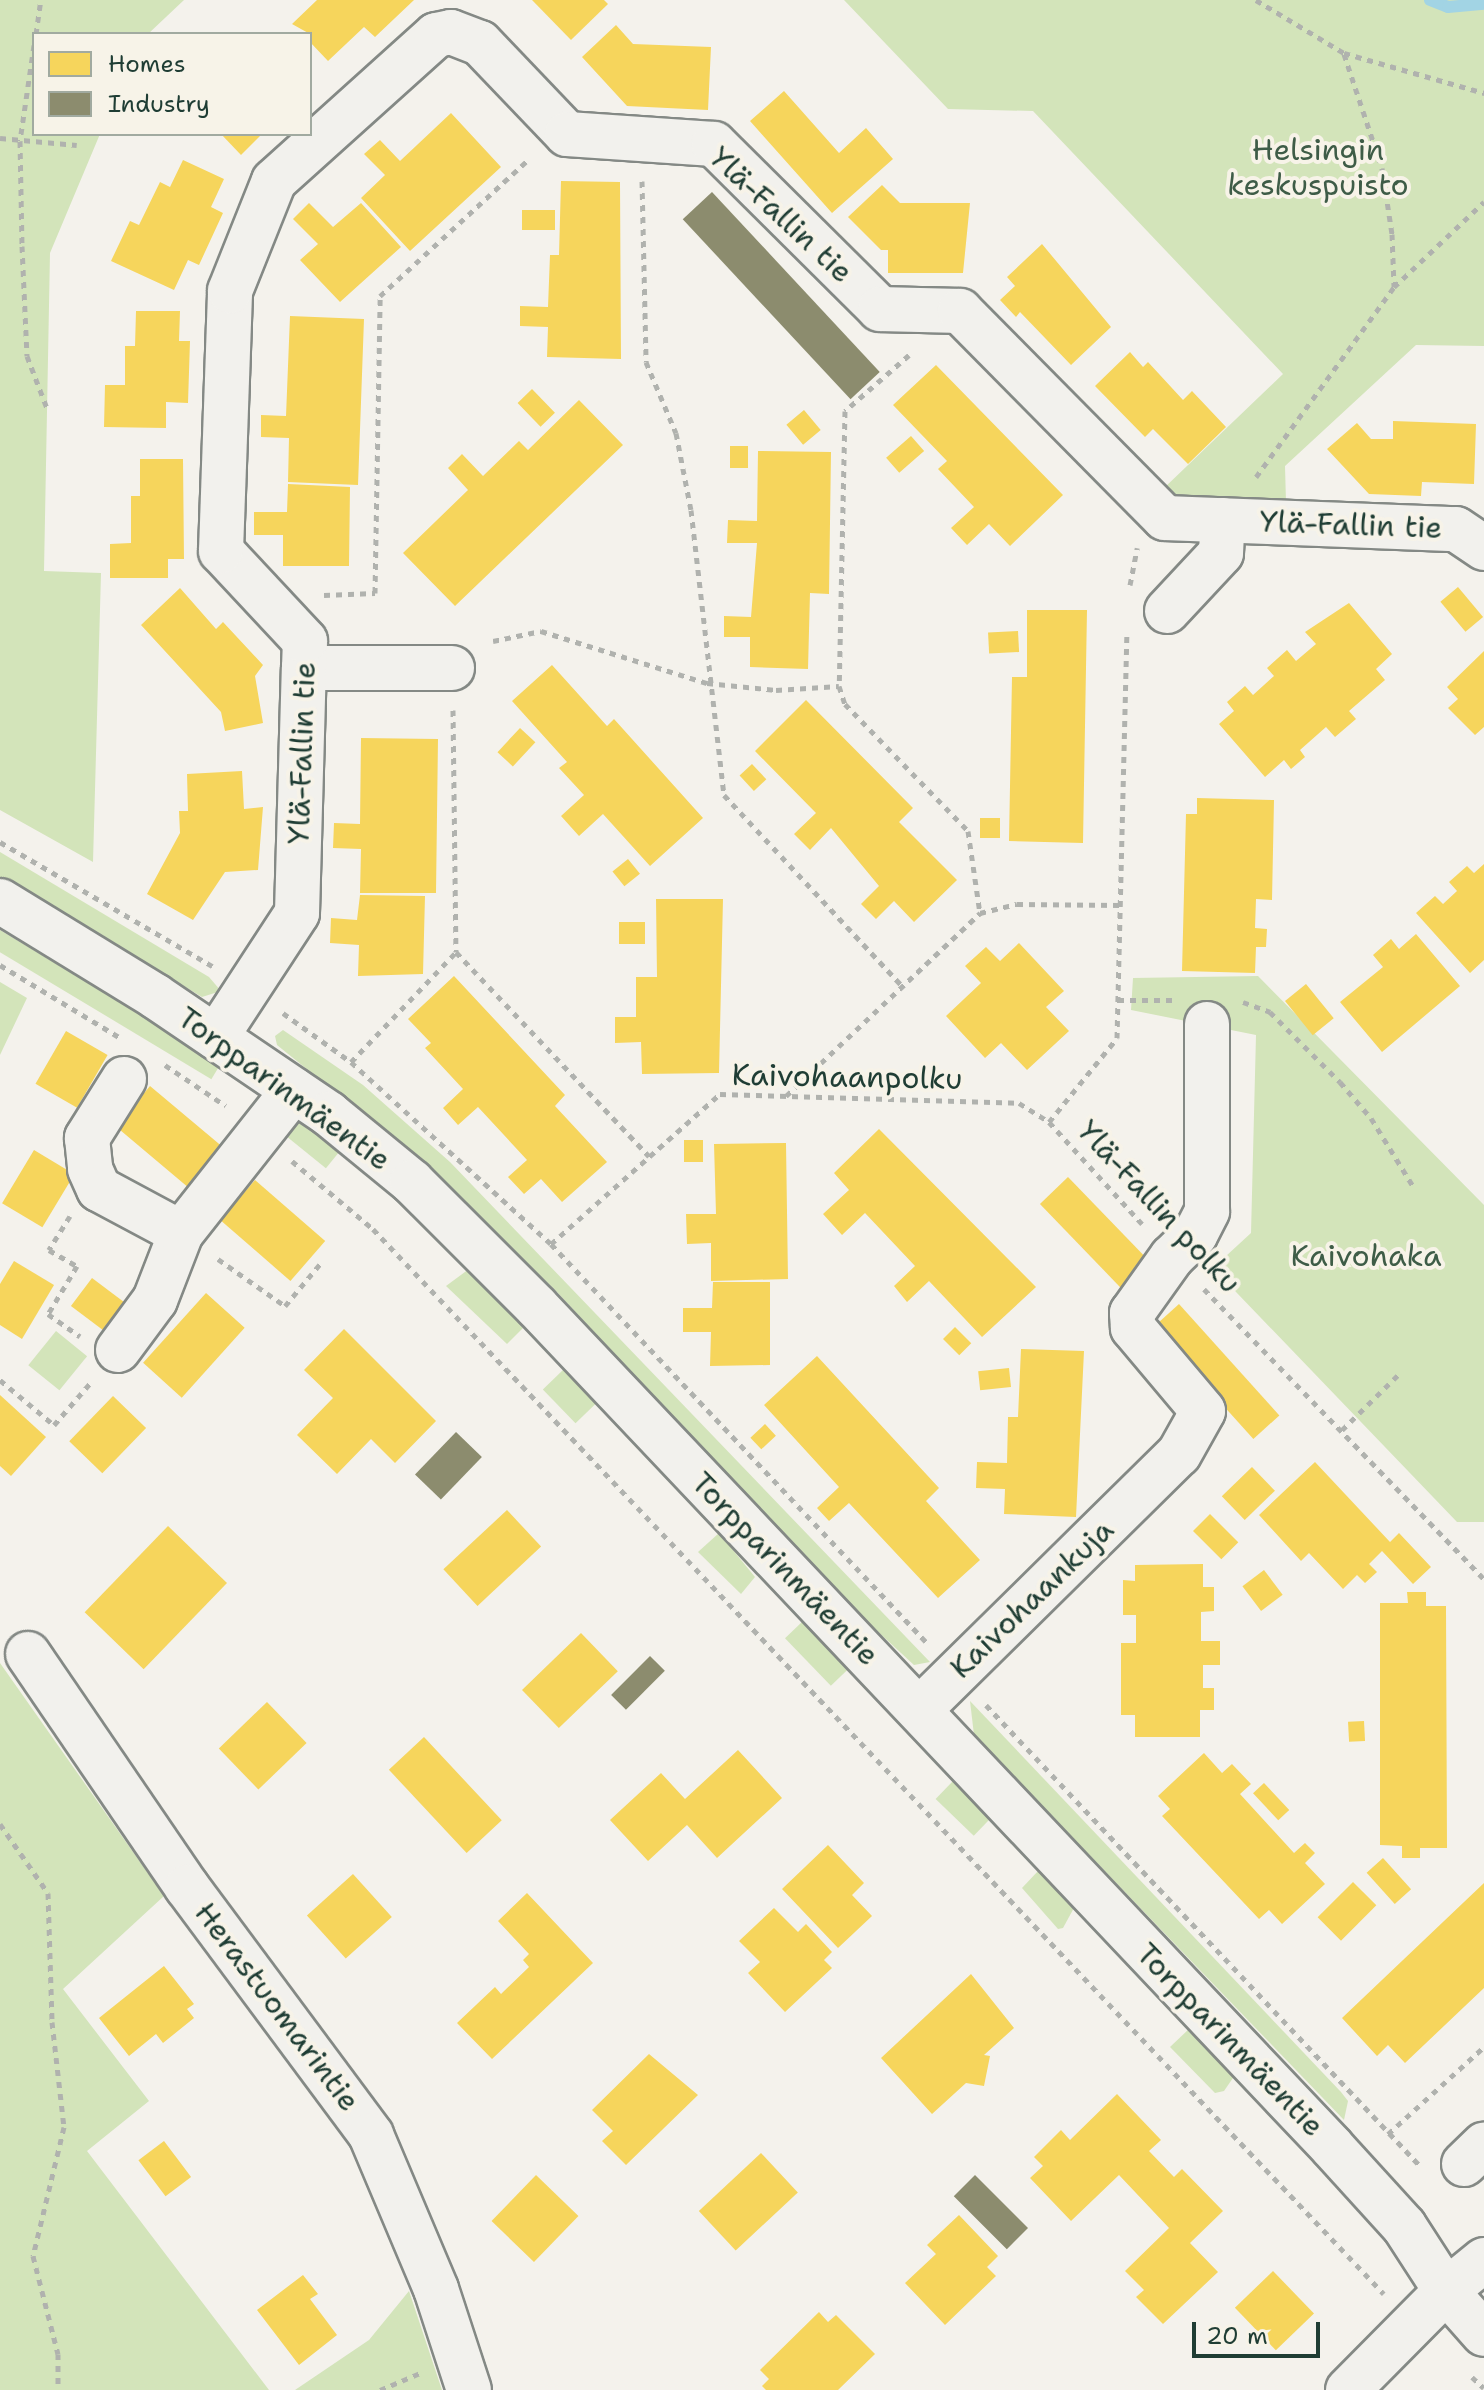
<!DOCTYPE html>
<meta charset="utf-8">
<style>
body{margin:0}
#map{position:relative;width:1484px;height:2390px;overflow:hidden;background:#f4f2ec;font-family:"Shantell Sans",sans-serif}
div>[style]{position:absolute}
.green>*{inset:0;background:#d3e4ba;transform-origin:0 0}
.homes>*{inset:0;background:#f6d55c;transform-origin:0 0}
.industry>*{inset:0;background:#8c8c6e;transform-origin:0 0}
.stream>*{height:12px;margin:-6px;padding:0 6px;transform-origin:6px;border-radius:6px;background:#a2d4e4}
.path>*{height:5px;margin-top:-2.5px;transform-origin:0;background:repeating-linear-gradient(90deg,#b0b2ae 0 6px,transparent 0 12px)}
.roads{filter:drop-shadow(2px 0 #848985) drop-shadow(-2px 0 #848985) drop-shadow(0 2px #848985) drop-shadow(0 -2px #848985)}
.minor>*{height:44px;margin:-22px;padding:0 22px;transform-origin:22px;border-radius:22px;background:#f2f1ed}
span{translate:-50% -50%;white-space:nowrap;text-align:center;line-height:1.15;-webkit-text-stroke:8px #f7f3e8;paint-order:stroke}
.park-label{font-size:30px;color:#3e5c47}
.street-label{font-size:30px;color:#1f3d34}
.legend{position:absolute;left:32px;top:32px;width:280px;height:104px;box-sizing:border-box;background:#f7f3e8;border:2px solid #a1aaa0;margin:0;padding:10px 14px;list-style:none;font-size:24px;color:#1f3d34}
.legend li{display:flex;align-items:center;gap:16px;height:40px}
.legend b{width:40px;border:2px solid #a1aaa0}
.scale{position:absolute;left:1192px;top:2322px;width:128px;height:36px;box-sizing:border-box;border:4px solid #1f3d34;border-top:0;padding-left:10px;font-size:24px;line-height:28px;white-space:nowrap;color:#1f3d34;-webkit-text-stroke:6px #f7f3e8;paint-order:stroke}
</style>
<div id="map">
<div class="green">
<div style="clip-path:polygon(0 0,184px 0,148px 34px,34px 34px,34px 134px,100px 134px,50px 253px,44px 571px,101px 573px,93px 862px,0 810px)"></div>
<div style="clip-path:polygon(844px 0,1484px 0,1484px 346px,1416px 345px,1285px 466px,1286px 502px,1173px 500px,1163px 489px,1283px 374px,1033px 111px,948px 109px)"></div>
<div style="clip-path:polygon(0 852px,209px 977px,221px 991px,202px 997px,0 877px)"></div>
<div style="left:0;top:930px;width:258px;height:19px;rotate:31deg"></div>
<div style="clip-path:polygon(1258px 976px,1484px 1205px,1484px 1522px,1457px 1522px,1213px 1268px,1251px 1233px,1256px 1035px,1131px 1010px,1133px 978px)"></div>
<div style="clip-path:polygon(0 982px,27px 998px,0 1055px)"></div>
<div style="clip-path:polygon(283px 1030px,363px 1085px,450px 1162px,930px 1662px,914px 1665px,836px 1593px,555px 1290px,402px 1146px,277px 1045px,275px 1036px)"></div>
<div style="left:290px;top:1111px;width:64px;height:22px;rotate:39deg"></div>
<div style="clip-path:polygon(469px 1269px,523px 1328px,507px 1344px,446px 1286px)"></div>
<div style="left:56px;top:1331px;width:40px;height:44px;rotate:39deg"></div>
<div style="left:563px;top:1370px;width:47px;height:28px;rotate:46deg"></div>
<div style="clip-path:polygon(719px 1533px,755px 1577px,741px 1594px,698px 1552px)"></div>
<div style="left:803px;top:1621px;width:66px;height:25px;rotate:46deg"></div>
<div style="clip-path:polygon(0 1663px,164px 1896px,63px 1989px,149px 2101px,87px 2151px,269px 2390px,0 2390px)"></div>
<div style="clip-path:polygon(970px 1701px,1341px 2092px,1348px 2101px,1344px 2120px,974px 1735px)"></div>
<div style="left:953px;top:1781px;width:53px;height:25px;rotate:44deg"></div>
<div style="clip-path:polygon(1039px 1870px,1075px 1906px,1063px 1928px,1058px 1929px,1022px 1888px)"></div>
<div style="clip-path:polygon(1190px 2028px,1235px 2075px,1224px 2091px,1215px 2093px,1170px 2047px)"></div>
<div style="clip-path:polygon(409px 2291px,442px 2390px,295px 2390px,369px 2340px)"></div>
</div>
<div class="homes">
<div style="clip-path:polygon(317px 0,414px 0,375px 37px,364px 27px,328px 61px,310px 42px,310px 34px,292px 24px)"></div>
<div style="clip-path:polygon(532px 0,604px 0,608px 4px,571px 40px)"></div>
<div style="clip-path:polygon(616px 25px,633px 44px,711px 47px,708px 110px,627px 106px,582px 57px)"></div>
<div style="clip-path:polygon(784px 91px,839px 153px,866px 128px,893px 159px,832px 213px,750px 121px)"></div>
<div style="clip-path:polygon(451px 113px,501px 167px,410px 251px,361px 198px,385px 175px,364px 154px,380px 140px,400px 161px)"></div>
<div style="clip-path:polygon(221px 134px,262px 134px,241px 155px)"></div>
<div style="clip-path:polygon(183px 160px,224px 179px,211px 207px,223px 213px,199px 265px,188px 260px,174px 290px,111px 261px,130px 221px,139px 225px,160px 182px,170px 187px)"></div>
<div style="clip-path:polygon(561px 181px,620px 182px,621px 359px,547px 357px,548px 327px,520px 326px,520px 306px,548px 307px,550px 255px,559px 255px)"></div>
<div style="clip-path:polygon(882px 185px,900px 203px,970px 203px,963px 273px,888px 273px,888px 250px,881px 250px,848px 217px)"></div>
<div style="clip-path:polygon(309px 203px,333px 227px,361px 203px,401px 247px,340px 302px,300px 260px,318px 244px,293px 219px)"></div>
<div style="left:522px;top:210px;width:33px;height:20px"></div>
<div style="clip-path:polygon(1042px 244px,1111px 327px,1071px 365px,1020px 312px,1016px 317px,1000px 300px,1015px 286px,1007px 277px)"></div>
<div style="clip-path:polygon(136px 311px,180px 311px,179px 341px,190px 341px,188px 403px,166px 402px,166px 428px,104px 427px,105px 385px,125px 385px,125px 346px,135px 346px)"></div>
<div style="clip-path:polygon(290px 316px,364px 319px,358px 485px,288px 482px,289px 438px,261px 437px,261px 415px,286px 416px)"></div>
<div style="clip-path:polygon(1130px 352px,1143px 367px,1148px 362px,1183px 400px,1192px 391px,1226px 427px,1188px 464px,1153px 429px,1145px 437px,1095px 386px)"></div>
<div style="clip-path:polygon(936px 365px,1063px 495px,1010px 546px,989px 524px,967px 545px,951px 528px,974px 507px,938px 469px,947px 461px,893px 405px)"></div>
<div style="left:532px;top:389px;width:33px;height:20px;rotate:46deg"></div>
<div style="clip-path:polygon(579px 400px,623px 445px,455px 606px,403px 553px,468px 490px,448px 468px,462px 454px,483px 476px,519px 441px,528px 450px)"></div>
<div style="left:804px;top:410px;width:26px;height:23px;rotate:50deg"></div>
<div style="clip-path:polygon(1393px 421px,1476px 424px,1474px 484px,1422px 482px,1421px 496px,1369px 494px,1327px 449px,1357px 423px,1371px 439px,1393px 439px)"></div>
<div style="left:911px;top:436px;width:20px;height:33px;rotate:49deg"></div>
<div style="left:730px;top:446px;width:18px;height:22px"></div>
<div style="clip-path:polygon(758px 451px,831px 452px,829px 594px,810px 593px,808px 669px,750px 667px,750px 637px,724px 637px,724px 616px,751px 617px,757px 543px,727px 543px,728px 520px,757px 521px)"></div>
<div style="clip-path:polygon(140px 459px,183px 459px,184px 559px,168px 559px,168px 578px,110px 578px,110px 544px,131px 543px,131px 496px,140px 496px)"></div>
<div style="clip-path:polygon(288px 484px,350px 487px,349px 566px,283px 566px,283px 535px,254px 535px,254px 512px,287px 512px)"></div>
<div style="left:1458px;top:587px;width:39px;height:23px;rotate:50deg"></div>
<div style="clip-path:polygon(180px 588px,216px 629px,223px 622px,263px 665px,255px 676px,263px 723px,225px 731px,221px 712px,141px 625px)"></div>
<div style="clip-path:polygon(1349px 603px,1392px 654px,1376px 669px,1385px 680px,1349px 711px,1356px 719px,1335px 737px,1326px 727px,1300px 750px,1305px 757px,1291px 769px,1284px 760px,1265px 777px,1219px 724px,1234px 711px,1227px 702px,1245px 686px,1253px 695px,1274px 676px,1267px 668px,1287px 650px,1296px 661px,1316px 644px,1305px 632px)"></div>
<div style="clip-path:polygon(1027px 610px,1087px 610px,1083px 843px,1009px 841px,1012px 677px,1027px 677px)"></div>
<div style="left:1018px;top:631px;width:21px;height:30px;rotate:87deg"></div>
<div style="clip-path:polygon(1484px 651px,1484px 727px,1475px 735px,1448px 708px,1458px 699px,1447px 687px)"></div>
<div style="clip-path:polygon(552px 665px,607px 726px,614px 719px,703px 818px,650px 866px,603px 814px,579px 836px,561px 816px,584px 795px,559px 768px,567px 762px,512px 701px)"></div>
<div style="clip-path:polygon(806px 700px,913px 808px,899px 822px,957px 880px,914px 922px,894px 901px,876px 919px,861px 904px,879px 886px,831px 828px,810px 850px,794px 834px,816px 813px,755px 751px)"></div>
<div style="left:520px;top:728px;width:21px;height:33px;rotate:43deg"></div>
<div style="clip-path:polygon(361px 738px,438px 739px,436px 893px,360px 893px,361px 849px,333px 848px,334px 823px,360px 824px)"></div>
<div style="left:752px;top:764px;width:21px;height:17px;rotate:47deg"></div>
<div style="clip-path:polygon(242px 771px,244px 809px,263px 807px,258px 870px,225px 872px,193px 920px,147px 894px,180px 833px,179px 811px,188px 811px,187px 774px)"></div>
<div style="clip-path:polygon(1197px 798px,1274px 800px,1272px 900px,1256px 899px,1255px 928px,1267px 929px,1266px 947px,1256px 947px,1255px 973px,1182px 971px,1186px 814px,1197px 814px)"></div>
<div style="left:980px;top:818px;width:20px;height:20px"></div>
<div style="left:628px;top:859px;width:19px;height:20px;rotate:51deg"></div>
<div style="clip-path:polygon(1484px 864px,1484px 960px,1470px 973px,1416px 913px,1435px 896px,1443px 904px,1457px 891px,1449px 882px,1467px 866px,1474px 873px)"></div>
<div style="clip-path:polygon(360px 895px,425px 896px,423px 974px,358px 976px,359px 945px,330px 943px,331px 918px,357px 920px)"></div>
<div style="clip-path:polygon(656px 899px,723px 899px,719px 1073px,642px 1074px,641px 1042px,615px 1043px,615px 1017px,636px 1017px,636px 977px,657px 977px)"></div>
<div style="left:619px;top:922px;width:26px;height:22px"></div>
<div style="clip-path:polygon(1416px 934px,1460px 986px,1382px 1052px,1340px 1002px,1383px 967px,1373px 955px,1391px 939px,1399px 949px)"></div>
<div style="clip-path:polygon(1019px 943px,1064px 991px,1046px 1007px,1069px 1031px,1027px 1070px,1001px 1043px,985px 1058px,946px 1016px,981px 983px,965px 966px,986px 947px,1000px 961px)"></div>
<div style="clip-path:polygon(454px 976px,565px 1095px,555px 1106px,607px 1162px,562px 1202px,541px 1179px,524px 1194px,508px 1177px,527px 1160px,478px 1107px,458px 1125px,443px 1108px,463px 1089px,425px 1048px,431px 1043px,408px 1019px)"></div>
<div style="left:1306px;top:984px;width:44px;height:27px;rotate:51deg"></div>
<div style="left:66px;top:1031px;width:48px;height:61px;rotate:30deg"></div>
<div style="left:150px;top:1086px;width:93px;height:53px;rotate:40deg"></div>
<div style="clip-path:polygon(879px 1129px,1036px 1287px,982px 1337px,929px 1281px,907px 1302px,894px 1286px,915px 1266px,865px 1213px,842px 1235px,823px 1214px,849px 1190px,834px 1173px)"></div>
<div style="left:684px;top:1140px;width:19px;height:22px"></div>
<div style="clip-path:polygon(786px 1143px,788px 1279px,711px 1281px,711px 1243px,687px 1244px,686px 1214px,716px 1214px,714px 1144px)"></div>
<div style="left:34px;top:1150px;width:47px;height:62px;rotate:31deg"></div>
<div style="left:1068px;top:1177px;width:121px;height:39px;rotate:46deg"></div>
<div style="left:255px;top:1180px;width:93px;height:53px;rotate:41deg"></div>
<div style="clip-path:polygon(14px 1261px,54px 1285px,22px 1339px,0 1325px,0 1284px)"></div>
<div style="left:92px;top:1278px;width:50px;height:35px;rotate:37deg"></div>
<div style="clip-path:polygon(713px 1282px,770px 1282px,770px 1365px,710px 1366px,711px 1332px,683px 1332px,683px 1308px,712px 1308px)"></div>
<div style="left:206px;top:1293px;width:52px;height:94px;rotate:42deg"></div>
<div style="left:1179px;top:1304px;width:150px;height:35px;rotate:48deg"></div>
<div style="left:955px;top:1327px;width:23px;height:17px;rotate:45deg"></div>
<div style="clip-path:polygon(344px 1329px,436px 1421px,395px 1463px,371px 1439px,337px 1474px,297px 1435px,333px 1398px,304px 1370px)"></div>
<div style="clip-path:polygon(1021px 1349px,1084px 1351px,1076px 1517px,1004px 1514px,1005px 1489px,976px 1488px,977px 1462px,1007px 1463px,1008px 1417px,1018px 1417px)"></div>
<div style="clip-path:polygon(817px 1356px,939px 1488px,926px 1501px,980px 1560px,938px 1598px,849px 1503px,829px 1521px,817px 1508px,839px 1487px,764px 1405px)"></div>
<div style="left:1009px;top:1368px;width:19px;height:31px;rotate:84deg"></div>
<div style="clip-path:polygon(0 1395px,46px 1437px,11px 1476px,0 1466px)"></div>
<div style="left:113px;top:1396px;width:46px;height:63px;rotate:44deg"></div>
<div style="left:765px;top:1424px;width:16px;height:20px;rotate:47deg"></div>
<div style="clip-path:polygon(1315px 1462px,1390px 1542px,1399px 1533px,1431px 1567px,1413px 1584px,1382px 1551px,1369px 1564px,1377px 1572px,1365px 1583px,1357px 1575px,1343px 1589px,1309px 1553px,1301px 1561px,1259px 1515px)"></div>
<div style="left:1252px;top:1467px;width:33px;height:42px;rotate:46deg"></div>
<div style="left:507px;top:1510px;width:50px;height:87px;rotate:47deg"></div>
<div style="left:1210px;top:1514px;width:40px;height:24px;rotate:45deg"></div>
<div style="left:168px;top:1526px;width:82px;height:120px;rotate:44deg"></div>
<div style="clip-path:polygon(1203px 1564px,1203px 1587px,1214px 1587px,1214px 1611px,1201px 1612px,1201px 1641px,1220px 1641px,1220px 1665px,1203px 1665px,1203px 1688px,1214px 1688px,1214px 1710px,1200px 1710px,1200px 1737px,1135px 1737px,1135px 1715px,1121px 1715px,1121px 1643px,1136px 1643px,1136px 1615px,1123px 1615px,1123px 1580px,1135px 1581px,1135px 1565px)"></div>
<div style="left:1264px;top:1570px;width:31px;height:27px;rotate:53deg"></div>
<div style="clip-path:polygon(1407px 1592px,1426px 1592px,1426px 1606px,1446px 1606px,1447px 1848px,1420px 1848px,1420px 1858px,1402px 1858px,1402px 1846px,1380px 1845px,1380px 1603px,1408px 1603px)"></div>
<div style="left:581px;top:1633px;width:53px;height:82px;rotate:46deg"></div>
<div style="left:267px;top:1702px;width:57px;height:67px;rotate:46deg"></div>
<div style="left:1364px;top:1721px;width:20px;height:16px;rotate:87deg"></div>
<div style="left:424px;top:1737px;width:114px;height:48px;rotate:47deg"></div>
<div style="clip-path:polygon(738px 1750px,782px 1798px,717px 1858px,687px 1825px,648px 1861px,610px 1820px,661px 1773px,685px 1799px)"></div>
<div style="clip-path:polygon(1204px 1753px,1222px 1773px,1232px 1764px,1251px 1784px,1240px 1794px,1294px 1853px,1305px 1843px,1315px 1853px,1305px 1863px,1325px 1884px,1282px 1924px,1269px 1910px,1259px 1919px,1162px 1816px,1170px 1809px,1158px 1796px)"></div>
<div style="left:1264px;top:1783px;width:37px;height:15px;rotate:47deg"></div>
<div style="clip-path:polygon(828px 1845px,864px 1883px,852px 1895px,872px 1916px,838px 1948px,782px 1889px)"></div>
<div style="left:1383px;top:1858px;width:42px;height:22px;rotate:48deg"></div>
<div style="left:353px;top:1874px;width:58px;height:62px;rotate:48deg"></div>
<div style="left:1353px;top:1882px;width:33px;height:50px;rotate:45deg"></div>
<div style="clip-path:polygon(1484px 1883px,1484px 1988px,1405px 2063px,1388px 2045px,1377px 2056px,1342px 2018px)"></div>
<div style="clip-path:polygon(527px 1893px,593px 1963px,492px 2059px,457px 2023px,495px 1987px,501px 1994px,529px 1967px,523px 1960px,529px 1954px,498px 1921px)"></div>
<div style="clip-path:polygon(774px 1908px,798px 1932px,806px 1924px,832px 1952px,824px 1960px,832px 1968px,785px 2012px,748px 1973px,760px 1962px,739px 1941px)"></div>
<div style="clip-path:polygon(164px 1966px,194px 2004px,187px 2009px,194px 2018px,163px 2043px,156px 2034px,129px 2056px,99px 2018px)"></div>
<div style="clip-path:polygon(971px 1974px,1014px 2028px,984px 2055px,990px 2056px,984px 2086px,966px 2083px,932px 2114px,881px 2058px)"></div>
<div style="clip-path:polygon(649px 2054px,698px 2095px,626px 2165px,602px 2141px,613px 2131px,592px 2110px)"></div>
<div style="clip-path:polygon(1117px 2094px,1161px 2140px,1149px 2151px,1174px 2177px,1182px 2169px,1223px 2211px,1190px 2243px,1218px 2272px,1163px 2324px,1136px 2297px,1144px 2290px,1125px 2271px,1169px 2228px,1119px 2175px,1071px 2221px,1030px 2178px,1043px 2166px,1034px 2157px,1061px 2130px,1070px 2140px)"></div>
<div style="left:164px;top:2141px;width:45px;height:32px;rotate:53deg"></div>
<div style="left:761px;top:2153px;width:54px;height:85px;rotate:47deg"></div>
<div style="left:536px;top:2175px;width:59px;height:64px;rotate:44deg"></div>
<div style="clip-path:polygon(959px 2215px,998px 2256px,987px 2267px,996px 2276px,945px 2325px,905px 2283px,936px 2254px,927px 2245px)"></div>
<div style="left:1273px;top:2271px;width:59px;height:53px;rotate:46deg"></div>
<div style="clip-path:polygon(303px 2275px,318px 2294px,310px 2299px,337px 2335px,299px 2365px,257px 2310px)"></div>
<div style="clip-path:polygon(819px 2312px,828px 2322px,836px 2315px,875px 2354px,838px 2390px,766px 2390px,762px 2386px,769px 2379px,760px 2370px)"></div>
</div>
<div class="industry">
<div style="left:712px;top:192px;width:246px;height:40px;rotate:47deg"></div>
<div style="left:456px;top:1432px;width:36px;height:59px;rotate:44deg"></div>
<div style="left:650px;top:1656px;width:21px;height:55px;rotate:45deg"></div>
<div style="left:975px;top:2175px;width:75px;height:30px;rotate:45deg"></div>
</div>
<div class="stream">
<div style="left:1430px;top:0;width:19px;rotate:21deg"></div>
<div style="left:1448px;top:7px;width:36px;rotate:-5deg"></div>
</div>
<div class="path">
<div style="left:1256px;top:0;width:103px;rotate:31.1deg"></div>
<div style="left:1344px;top:53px;width:146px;rotate:15.9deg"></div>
<div style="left:36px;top:34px;width:34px;rotate:-82deg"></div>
<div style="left:34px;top:45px;width:97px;rotate:98.3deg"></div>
<div style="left:20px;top:141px;width:105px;rotate:88.9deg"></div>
<div style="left:22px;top:246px;width:110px;rotate:87.4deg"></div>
<div style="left:27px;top:356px;width:56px;rotate:69deg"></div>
<div style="left:1344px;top:54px;width:120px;rotate:71.6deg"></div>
<div style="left:1382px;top:168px;width:67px;rotate:81.4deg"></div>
<div style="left:1392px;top:234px;width:53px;rotate:87.8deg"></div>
<div style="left:0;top:138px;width:77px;rotate:5.2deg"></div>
<div style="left:642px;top:181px;width:181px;rotate:88.7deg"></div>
<div style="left:646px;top:362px;width:77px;rotate:67.1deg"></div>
<div style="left:676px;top:433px;width:78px;rotate:79deg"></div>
<div style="left:691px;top:510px;width:287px;rotate:83.4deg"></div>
<div style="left:724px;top:795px;width:264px;rotate:47deg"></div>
<div style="left:909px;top:355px;width:85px;rotate:138.8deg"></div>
<div style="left:845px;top:411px;width:275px;rotate:91.2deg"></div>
<div style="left:839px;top:686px;width:19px;rotate:72deg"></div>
<div style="left:845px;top:704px;width:177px;rotate:45.9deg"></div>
<div style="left:968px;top:831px;width:83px;rotate:81.7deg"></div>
<div style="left:1256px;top:477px;width:235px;rotate:-54deg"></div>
<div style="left:1394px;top:287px;width:124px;rotate:-43.4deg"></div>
<div style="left:1130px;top:585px;width:38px;rotate:-79deg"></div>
<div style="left:324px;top:595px;width:51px;rotate:-2.2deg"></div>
<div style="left:375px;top:593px;width:297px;rotate:-89deg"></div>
<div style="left:380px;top:296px;width:202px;rotate:-42.6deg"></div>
<div style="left:493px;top:641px;width:49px;rotate:-11.8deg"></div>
<div style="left:541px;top:631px;width:174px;rotate:17.4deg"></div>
<div style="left:707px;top:683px;width:69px;rotate:5.8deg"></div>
<div style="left:776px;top:690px;width:63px;rotate:-3.6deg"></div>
<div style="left:453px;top:710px;width:242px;rotate:89.3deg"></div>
<div style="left:456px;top:952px;width:281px;rotate:46.6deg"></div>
<div style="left:0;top:842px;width:246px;rotate:30.3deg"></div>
<div style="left:0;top:965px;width:139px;rotate:31.2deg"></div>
<div style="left:1118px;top:1000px;width:55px"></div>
<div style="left:1243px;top:1002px;width:29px;rotate:20deg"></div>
<div style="left:1270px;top:1012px;width:99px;rotate:45deg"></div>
<div style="left:1340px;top:1082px;width:48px;rotate:49.3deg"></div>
<div style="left:1371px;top:1118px;width:80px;rotate:58.3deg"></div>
<div style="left:283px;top:1013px;width:84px;rotate:35.8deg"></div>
<div style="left:351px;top:1062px;width:270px;rotate:42.3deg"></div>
<div style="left:551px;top:1244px;width:548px;rotate:46.7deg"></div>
<div style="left:351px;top:1062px;width:152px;rotate:-46.3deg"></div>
<div style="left:165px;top:1065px;width:73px;rotate:33.9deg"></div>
<div style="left:786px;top:1096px;width:267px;rotate:-43.3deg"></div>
<div style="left:980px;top:913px;width:38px;rotate:-14deg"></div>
<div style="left:1017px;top:904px;width:103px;rotate:0.6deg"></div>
<div style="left:1049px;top:1122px;width:108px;rotate:-51deg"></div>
<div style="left:1117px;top:1038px;width:407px;rotate:-88.6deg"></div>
<div style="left:292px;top:1161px;width:106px;rotate:40deg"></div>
<div style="left:373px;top:1229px;width:1468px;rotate:46.49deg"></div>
<div style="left:70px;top:1216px;width:40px;rotate:122deg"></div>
<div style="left:49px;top:1250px;width:32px;rotate:30deg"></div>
<div style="left:77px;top:1266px;width:56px;rotate:121.1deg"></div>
<div style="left:48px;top:1314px;width:39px;rotate:35deg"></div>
<div style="left:551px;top:1244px;width:226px;rotate:-41.6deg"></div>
<div style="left:720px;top:1094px;width:299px;rotate:1.7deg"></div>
<div style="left:1019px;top:1103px;width:36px;rotate:32deg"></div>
<div style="left:1049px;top:1122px;width:138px;rotate:47.6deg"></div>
<div style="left:218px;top:1259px;width:82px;rotate:35deg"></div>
<div style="left:285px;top:1306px;width:55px;rotate:-50.2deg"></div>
<div style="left:1204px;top:1289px;width:403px;rotate:46deg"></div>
<div style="left:0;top:1380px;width:70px;rotate:39.8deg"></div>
<div style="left:54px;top:1425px;width:58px;rotate:-49.2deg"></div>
<div style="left:1342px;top:1430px;width:81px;rotate:-44.5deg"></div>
<div style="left:986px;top:1705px;width:635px;rotate:46.72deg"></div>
<div style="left:0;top:1824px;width:84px;rotate:55.2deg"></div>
<div style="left:48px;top:1893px;width:129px;rotate:88.2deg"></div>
<div style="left:52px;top:2022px;width:106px;rotate:83.5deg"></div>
<div style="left:64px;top:2127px;width:133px;rotate:103.5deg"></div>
<div style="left:33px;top:2256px;width:101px;rotate:75.7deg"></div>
<div style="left:58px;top:2354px;width:36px;rotate:90deg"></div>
<div style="left:1388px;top:2134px;width:130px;rotate:-42.2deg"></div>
<div style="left:1472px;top:2377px;width:16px;rotate:43deg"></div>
<div style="left:380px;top:2390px;width:43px;rotate:-23deg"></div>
</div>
<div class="roads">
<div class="minor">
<div style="left:1167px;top:611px;width:79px;rotate:-47deg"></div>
<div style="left:1221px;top:553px;width:33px;rotate:-87deg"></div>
<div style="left:304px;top:668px;width:148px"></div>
<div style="left:0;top:901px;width:182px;rotate:31.5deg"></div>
<div style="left:155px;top:996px;width:210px;rotate:34.1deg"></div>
<div style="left:329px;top:1114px;width:107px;rotate:39.3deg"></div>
<div style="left:412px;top:1182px;width:175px;rotate:45deg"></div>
<div style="left:536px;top:1306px;width:1158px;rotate:46.57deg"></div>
<div style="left:1332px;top:2147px;width:107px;rotate:47.7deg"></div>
<div style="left:1404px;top:2226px;width:77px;rotate:57.1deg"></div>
<div style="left:1446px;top:2291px;width:57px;rotate:48.5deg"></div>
<div style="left:216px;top:1037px;width:148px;rotate:-56.8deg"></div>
<div style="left:297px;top:913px;width:245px;rotate:-88.4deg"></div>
<div style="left:304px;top:668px;width:27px;rotate:-88deg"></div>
<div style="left:305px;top:641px;width:123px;rotate:-133deg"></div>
<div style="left:221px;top:551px;width:260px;rotate:-88deg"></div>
<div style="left:230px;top:291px;width:118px;rotate:-68.2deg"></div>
<div style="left:274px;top:181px;width:218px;rotate:-42deg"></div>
<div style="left:436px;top:35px;width:15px;rotate:-11deg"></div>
<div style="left:451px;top:32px;width:31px;rotate:21deg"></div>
<div style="left:480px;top:43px;width:126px;rotate:46.3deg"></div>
<div style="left:567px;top:134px;width:147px;rotate:3.9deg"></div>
<div style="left:714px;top:144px;width:234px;rotate:44.8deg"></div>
<div style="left:880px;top:309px;width:80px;rotate:1.4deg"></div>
<div style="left:960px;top:311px;width:291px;rotate:45.3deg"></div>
<div style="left:1165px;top:518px;width:291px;rotate:2.2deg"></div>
<div style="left:1456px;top:529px;width:34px;rotate:34deg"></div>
<div style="left:124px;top:1079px;width:70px;rotate:122.1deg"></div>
<div style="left:87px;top:1138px;width:31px;rotate:84deg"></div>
<div style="left:90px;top:1169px;width:22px;rotate:66deg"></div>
<div style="left:99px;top:1189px;width:93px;rotate:28.2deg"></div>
<div style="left:118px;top:1350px;width:62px;rotate:-53.5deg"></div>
<div style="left:155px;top:1300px;width:72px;rotate:-68.8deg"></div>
<div style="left:181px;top:1233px;width:182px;rotate:-51.7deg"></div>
<div style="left:28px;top:1654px;width:282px;rotate:55.7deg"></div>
<div style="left:187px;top:1887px;width:309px;rotate:53.4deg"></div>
<div style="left:371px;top:2135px;width:167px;rotate:67.1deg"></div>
<div style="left:436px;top:2289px;width:106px;rotate:71.9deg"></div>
<div style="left:920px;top:1709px;width:363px;rotate:-44.6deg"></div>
<div style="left:1179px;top:1454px;width:49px;rotate:-60.8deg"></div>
<div style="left:1203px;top:1411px;width:109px;rotate:-130.1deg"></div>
<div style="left:1133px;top:1328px;width:15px;rotate:-94deg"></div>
<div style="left:1132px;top:1313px;width:69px;rotate:-54.5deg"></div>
<div style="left:1172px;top:1257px;width:32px;rotate:-44deg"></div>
<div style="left:1195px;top:1235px;width:27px;rotate:-63deg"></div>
<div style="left:1207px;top:1211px;width:187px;rotate:-90deg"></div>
<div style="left:1464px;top:2164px;width:28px;rotate:-44deg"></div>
<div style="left:1348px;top:2390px;width:139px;rotate:-45.3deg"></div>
<div style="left:1446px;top:2291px;width:49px;rotate:-39.2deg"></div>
</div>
</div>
<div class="park-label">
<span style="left:1318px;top:167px">Helsingin<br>keskuspuisto</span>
<span style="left:1366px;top:1256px">Kaivohaka</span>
</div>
<div class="street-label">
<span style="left:781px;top:215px;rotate:43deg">Ylä-Fallin tie</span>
<span style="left:1351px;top:525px;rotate:2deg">Ylä-Fallin tie</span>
<span style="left:302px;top:753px;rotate:-88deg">Ylä-Fallin tie</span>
<span style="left:847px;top:1077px;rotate:1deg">Kaivohaanpolku</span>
<span style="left:284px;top:1089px;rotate:36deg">Torpparinmäentie</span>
<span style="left:1159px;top:1207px;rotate:47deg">Ylä-Fallin polku</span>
<span style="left:785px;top:1569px;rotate:46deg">Torpparinmäentie</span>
<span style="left:1032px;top:1599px;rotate:-44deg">Kaivohaankuja</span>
<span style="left:277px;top:2007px;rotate:53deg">Herastuomarintie</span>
<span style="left:1230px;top:2040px;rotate:46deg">Torpparinmäentie</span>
</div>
<ul class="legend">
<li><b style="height:22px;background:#f6d55c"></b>Homes</li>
<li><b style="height:22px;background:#8c8c6e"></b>Industry</li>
</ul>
<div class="scale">20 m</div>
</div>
